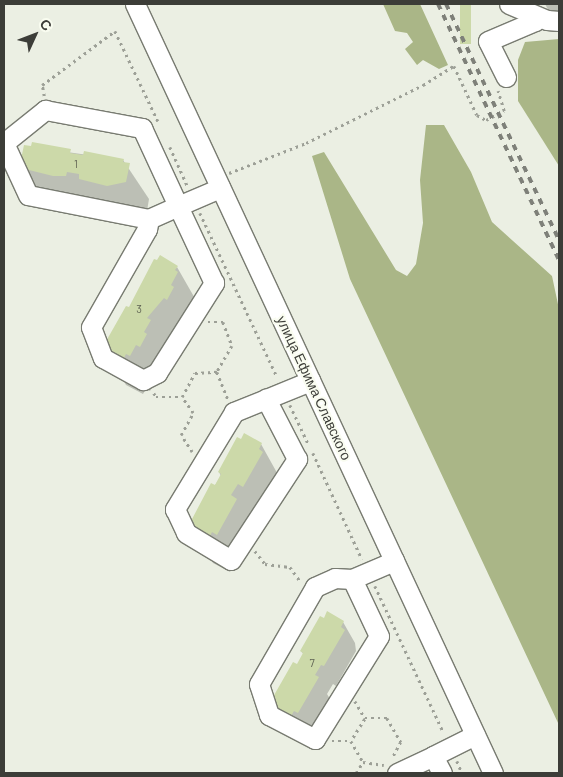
<!DOCTYPE html>
<meta charset="utf-8">
<style>
body{margin:0}
#map{position:relative;width:563px;height:777px;overflow:hidden;background:#ebefe3;font-family:Barlow,sans-serif}
div>[style]{position:absolute}
.forest>*{inset:0;background:#aab687}
.shadow>*{inset:0;background:#0003}
.building>*{inset:0;background:#ccd9a9;transform-origin:0 0}
.path>*{height:2.5px;margin-top:-1.25px;transform-origin:0;background:repeating-linear-gradient(90deg,#9da097 0 2.5px,transparent 0 6.5px)}
.roads{filter:drop-shadow(1px 0 #787b71) drop-shadow(-1px 0 #787b71) drop-shadow(0 1px #787b71) drop-shadow(0 -1px #787b71)}
.minor>*{height:19px;margin:-9.5px;padding:0 9.5px;transform-origin:9.5px;border-radius:9.5px;background:#fff}
.rail>*{height:4px;margin-top:-2px;transform-origin:0;background:repeating-linear-gradient(90deg,#7e8079 0 6px,transparent 0 12px)}
span{translate:-50% -50%;white-space:nowrap;text-align:center;line-height:1.15;-webkit-text-stroke:4px #f9fcf0;paint-order:stroke}
.number-label{font-size:11px;color:#606454}
.number-label span{-webkit-text-stroke-width:0}
.street-label{font-size:14px;color:#3c3d38}
.frame{position:absolute;inset:0;border:5px solid #3c3d38;pointer-events:none}
.north{position:absolute;left:10px;top:10px;width:50px;height:50px;-webkit-text-stroke:4px #f9fcf0;paint-order:stroke;rotate:47deg;font-size:14px;font-weight:700;line-height:20px;text-align:center;color:#3c3d38}
.north::after{content:'';display:block;margin:auto;width:18px;height:22px;background:#3c3d38;clip-path:polygon(50% 0,100% 100%,50% 72%,0 100%)}
</style>
<div id="map">
<div class="forest">
<div style="clip-path:polygon(383px 4px,420px 4px,448px 65px,439px 69px,423px 60px,417px 65px,405px 49px,413px 42px,407px 33px,395px 31px)"></div>
<div style="clip-path:polygon(559px 39px,559px 166px,518px 101px,518px 60px,525px 42px)"></div>
<div style="clip-path:polygon(426px 125px,444px 125px,471px 172px,492px 222px,552px 276px,559px 309px,559px 725px,350px 279px,312px 156px,324px 152px,396px 270px,407px 276px,416px 264px,423px 223px,420px 180px)"></div>
</div>
<div class="shadow">
<div style="clip-path:polygon(545px 4px,559px 4px,559px 14px,552px 17px)"></div>
<div style="clip-path:polygon(32px 147px,123px 160px,149px 199px,146px 217px,42px 199px,22px 164px)"></div>
<div style="clip-path:polygon(177px 267px,197px 302px,150px 391px,146px 389px,143px 394px,126px 385px,106px 349px,129px 309px)"></div>
<div style="clip-path:polygon(261px 444px,281px 480px,237px 569px,233px 567px,230px 572px,213px 563px,193px 528px,192px 521px,221px 476px,219px 472px)"></div>
<div style="clip-path:polygon(324px 619px,343px 622px,355px 643px,356px 651px,336px 686px,333px 684px,327px 694px,330px 699px,310px 733px,286px 726px,274px 705px,274px 697px,297px 666px,304px 655px,301px 651px)"></div>
</div>
<div class="building">
<div style="left:460px;top:4px;width:11px;height:40px"></div>
<div style="clip-path:polygon(32px 142px,71px 149px,70px 153px,83px 155px,84px 151px,124px 159px,123px 162px,130px 163px,126px 182px,107px 186px,79px 179px,79px 174px,67px 172px,66px 176px,53px 176px,25px 169px,26px 165px,20px 164px,24px 145px,31px 146px)"></div>
<div style="clip-path:polygon(160px 255px,178px 266px,175px 270px,178px 272px,171px 285px,174px 287px,167px 300px,164px 298px,147px 318px,151px 320px,144px 332px,147px 334px,140px 347px,136px 345px,130px 356px,126px 354px,123px 360px,104px 349px,105px 343px,126px 306px,129px 307px,154px 259px,157px 260px)"></div>
<div style="clip-path:polygon(244px 433px,262px 443px,259px 449px,263px 452px,243px 487px,238px 484px,231px 495px,237px 499px,217px 535px,212px 532px,209px 538px,191px 528px,194px 522px,191px 521px,211px 483px,215px 485px,221px 474px,218px 472px,237px 437px,241px 439px)"></div>
<div style="clip-path:polygon(327px 611px,344px 621px,341px 627px,345px 630px,324px 666px,321px 665px,315px 675px,319px 677px,298px 713px,294px 711px,291px 716px,273px 705px,276px 700px,273px 697px,293px 662px,297px 664px,303px 653px,300px 651px,320px 616px,324px 618px)"></div>
</div>
<div class="path">
<div style="left:44px;top:96px;width:11px;rotate:-100deg"></div>
<div style="left:42px;top:85px;width:91px;rotate:-36.5deg"></div>
<div style="left:115px;top:31px;width:100px;rotate:64.5deg"></div>
<div style="left:170px;top:147px;width:42px;rotate:65.9deg"></div>
<div style="left:229px;top:173px;width:83px;rotate:-21.3deg"></div>
<div style="left:306px;top:143px;width:131px;rotate:-26.4deg"></div>
<div style="left:423px;top:85px;width:36px;rotate:-32deg"></div>
<div style="left:454px;top:66px;width:54px;rotate:64.9deg"></div>
<div style="left:477px;top:115px;width:10px;rotate:29deg"></div>
<div style="left:486px;top:120px;width:20px;rotate:-27deg"></div>
<div style="left:504px;top:111px;width:21px;rotate:-107deg"></div>
<div style="left:200px;top:213px;width:181px;rotate:64.8deg"></div>
<div style="left:208px;top:322px;width:15px"></div>
<div style="left:223px;top:322px;width:26px;rotate:69deg"></div>
<div style="left:232px;top:346px;width:30px;rotate:120deg"></div>
<div style="left:217px;top:372px;width:29px;rotate:68deg"></div>
<div style="left:154px;top:393px;width:4px;rotate:63deg"></div>
<div style="left:156px;top:397px;width:26px"></div>
<div style="left:290px;top:405px;width:42px;rotate:64.7deg"></div>
<div style="left:192px;top:452px;width:20px;rotate:-123deg"></div>
<div style="left:181px;top:435px;width:25px;rotate:-61deg"></div>
<div style="left:193px;top:413px;width:19px;rotate:-125deg"></div>
<div style="left:182px;top:397px;width:27px;rotate:-62deg"></div>
<div style="left:195px;top:373px;width:22px;rotate:-3deg"></div>
<div style="left:313px;top:453px;width:117px;rotate:65.2deg"></div>
<div style="left:255px;top:551px;width:16px;rotate:52deg"></div>
<div style="left:265px;top:564px;width:25px;rotate:7deg"></div>
<div style="left:290px;top:567px;width:19px;rotate:54deg"></div>
<div style="left:375px;top:586px;width:162px;rotate:64.9deg"></div>
<div style="left:355px;top:701px;width:20px;rotate:60deg"></div>
<div style="left:365px;top:718px;width:22px"></div>
<div style="left:387px;top:718px;width:28px;rotate:60deg"></div>
<div style="left:401px;top:742px;width:17px;rotate:118deg"></div>
<div style="left:365px;top:719px;width:26px;rotate:122deg"></div>
<div style="left:351px;top:741px;width:24px;rotate:60deg"></div>
<div style="left:363px;top:762px;width:21px;rotate:8deg"></div>
<div style="left:332px;top:741px;width:19px"></div>
<div style="left:457px;top:761px;width:13px;rotate:67deg"></div>
<div style="left:356px;top:773px;width:13px;rotate:-58deg"></div>
</div>
<div class="roads">
<div class="minor">
<div style="left:135px;top:4px;width:848px;rotate:65.04deg"></div>
<div style="left:509px;top:4px;width:41px;rotate:22.8deg"></div>
<div style="left:547px;top:20px;width:12px;rotate:5deg"></div>
<div style="left:506px;top:77px;width:40px;rotate:-116.6deg"></div>
<div style="left:488px;top:41px;width:51px;rotate:-23.1deg"></div>
<div style="left:535px;top:21px;width:5px;rotate:-53deg"></div>
<div style="left:45px;top:110px;width:99px;rotate:10.5deg"></div>
<div style="left:142px;top:128px;width:86px;rotate:65.2deg"></div>
<div style="left:178px;top:206px;width:32px;rotate:156deg"></div>
<div style="left:149px;top:219px;width:123px;rotate:-168.8deg"></div>
<div style="left:28px;top:195px;width:57px;rotate:-114.8deg"></div>
<div style="left:4px;top:143px;width:53px;rotate:-38.8deg"></div>
<div style="left:149px;top:219px;width:10px;rotate:101deg"></div>
<div style="left:147px;top:229px;width:113px;rotate:119.7deg"></div>
<div style="left:91px;top:327px;width:33px;rotate:69deg"></div>
<div style="left:103px;top:358px;width:46px;rotate:28.8deg"></div>
<div style="left:143px;top:380px;width:16px;rotate:-27deg"></div>
<div style="left:157px;top:373px;width:107px;rotate:-57.7deg"></div>
<div style="left:214px;top:283px;width:85px;rotate:-115.1deg"></div>
<div style="left:178px;top:206px;width:46px;rotate:-23.2deg"></div>
<div style="left:266px;top:399px;width:35px;rotate:158deg"></div>
<div style="left:234px;top:412px;width:114px;rotate:121.3deg"></div>
<div style="left:175px;top:509px;width:26px;rotate:65deg"></div>
<div style="left:186px;top:533px;width:52px;rotate:31deg"></div>
<div style="left:231px;top:560px;width:121px;rotate:-56.8deg"></div>
<div style="left:297px;top:459px;width:68px;rotate:-117.3deg"></div>
<div style="left:266px;top:399px;width:48px;rotate:-22.2deg"></div>
<div style="left:352px;top:579px;width:17px;rotate:-177deg"></div>
<div style="left:335px;top:578px;width:22px;rotate:156deg"></div>
<div style="left:315px;top:587px;width:112px;rotate:120deg"></div>
<div style="left:259px;top:684px;width:33px;rotate:72deg"></div>
<div style="left:269px;top:715px;width:52px;rotate:27.6deg"></div>
<div style="left:315px;top:739px;width:121px;rotate:-58.1deg"></div>
<div style="left:379px;top:636px;width:63px;rotate:-115.3deg"></div>
<div style="left:352px;top:579px;width:46px;rotate:-23.2deg"></div>
<div style="left:397px;top:773px;width:40px;rotate:-25deg"></div>
<div style="left:442px;top:773px;width:19px;rotate:-118deg"></div>
<div style="left:433px;top:756px;width:47px;rotate:-26.6deg"></div>
</div>
</div>
<div class="rail">
<div style="left:438px;top:4px;width:283px;rotate:64.7deg"></div>
<div style="left:446px;top:4px;width:262px;rotate:64.4deg"></div>
</div>
<div class="number-label">
<span style="left:76px;top:164px">1</span>
<span style="left:139px;top:309px">3</span>
<span style="left:312px;top:663px">7</span>
</div>
<div class="street-label">
<span style="left:314px;top:388px;rotate:65deg">улица Ефима Славского</span>
</div>
<div class="frame"></div>
<div class="north">С</div>
</div>
